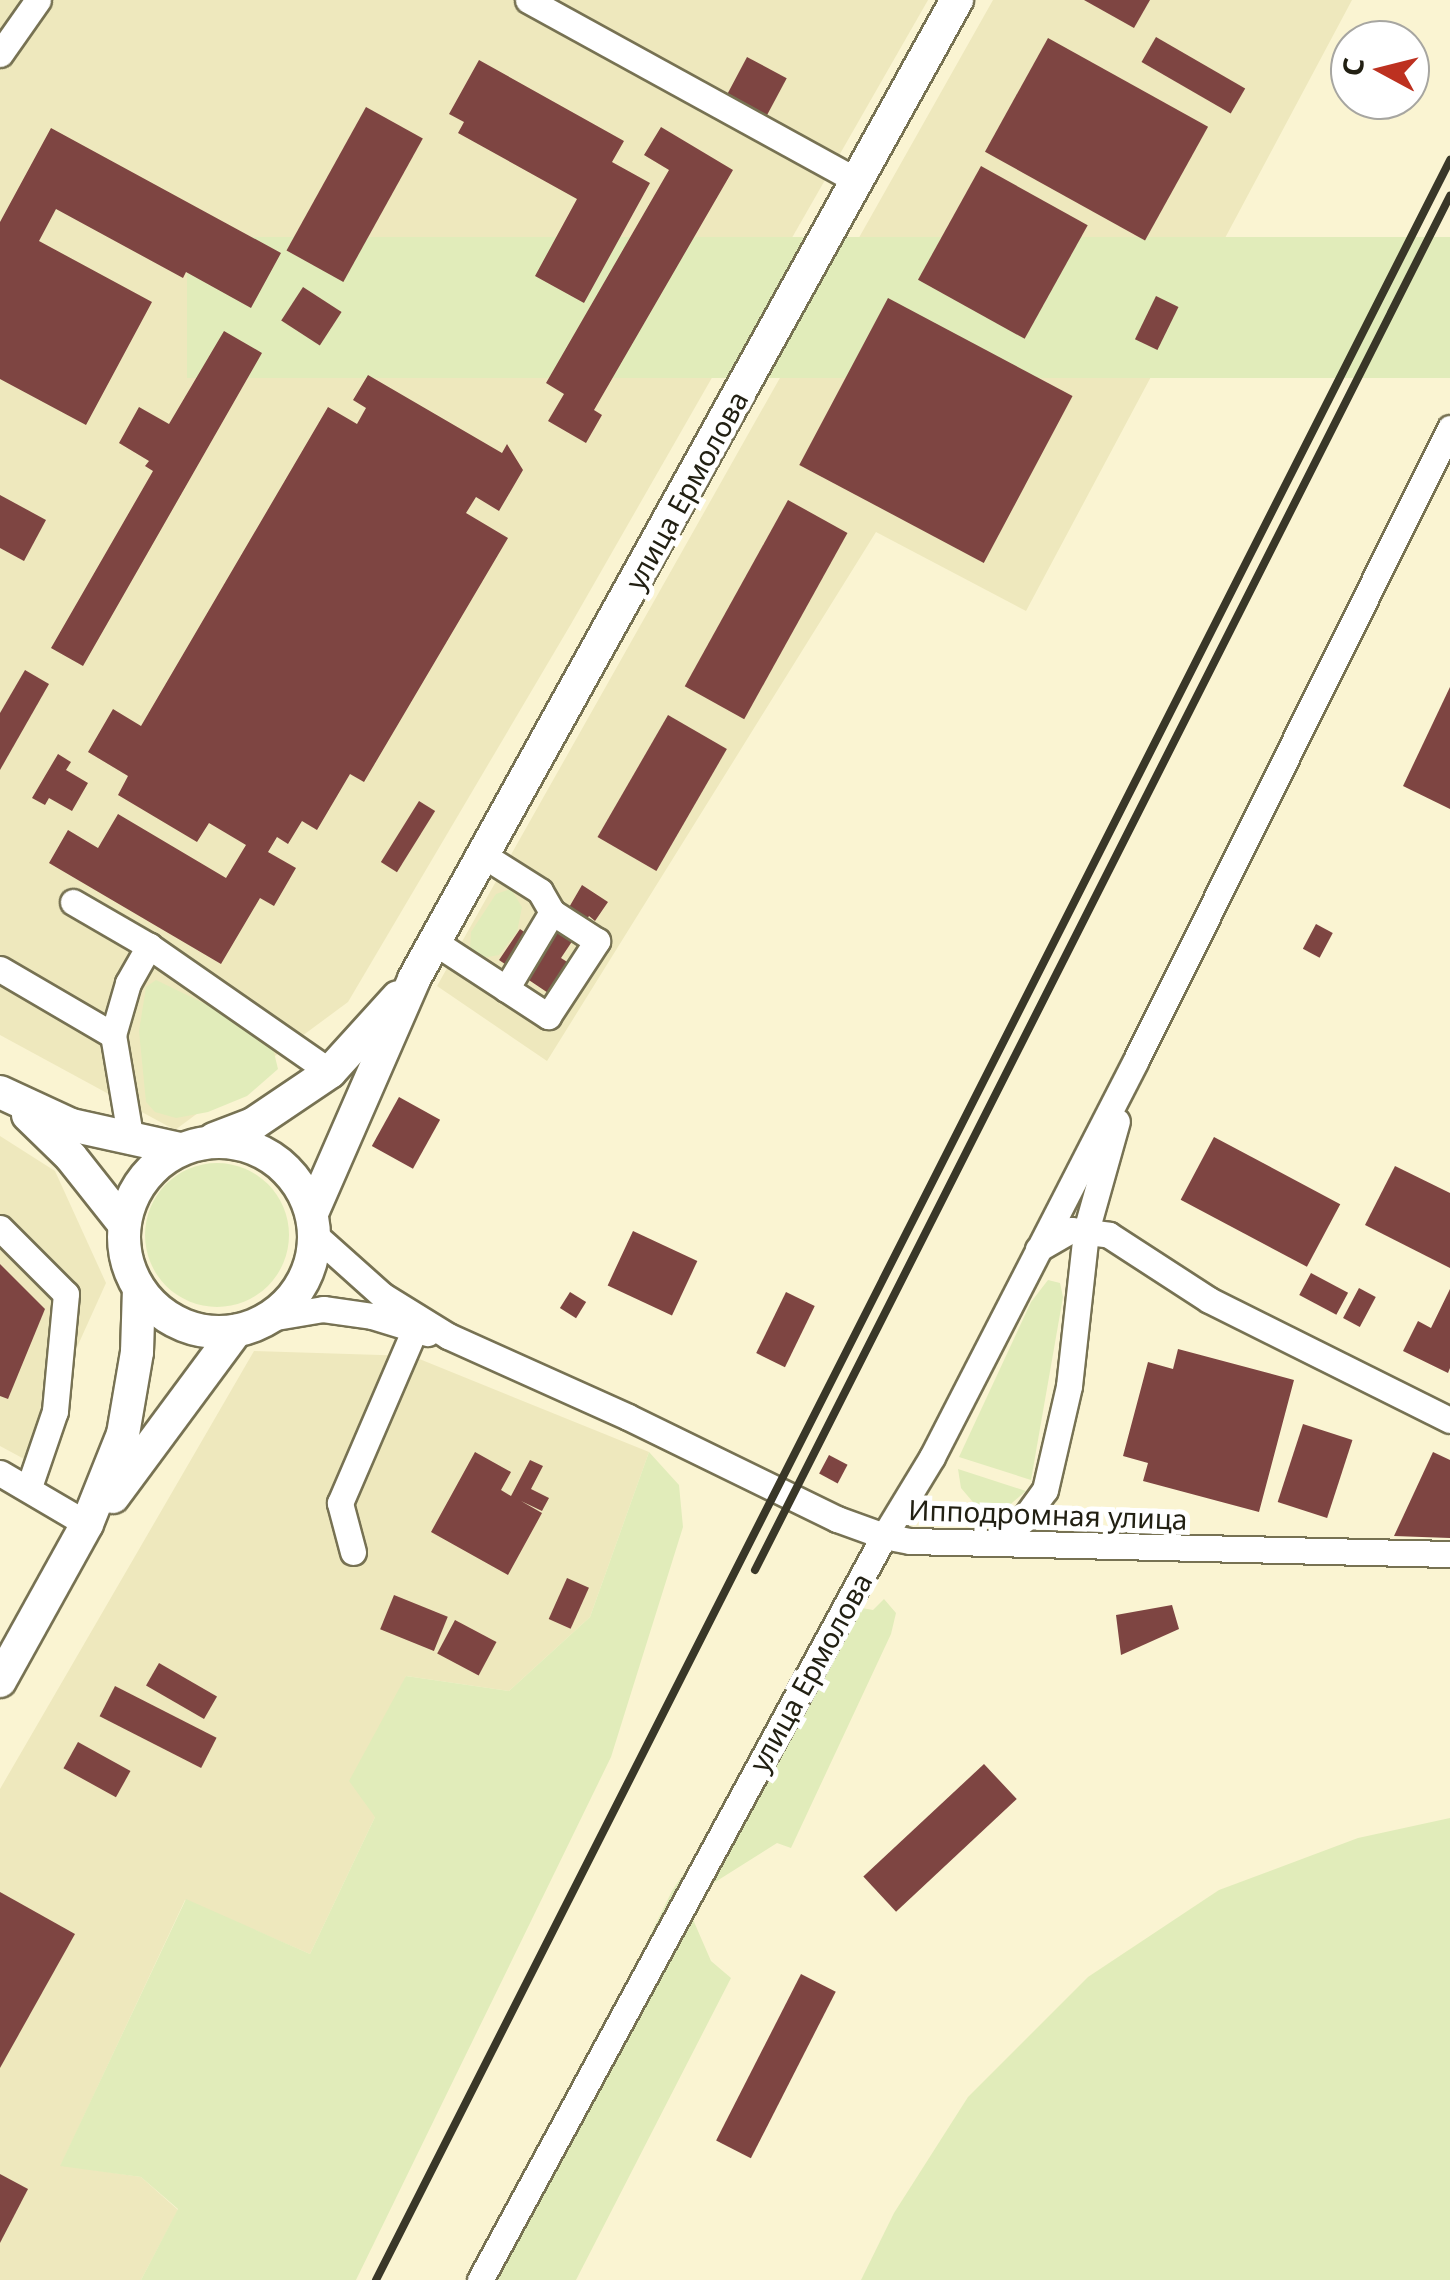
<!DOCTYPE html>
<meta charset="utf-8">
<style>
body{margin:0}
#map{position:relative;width:1450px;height:2280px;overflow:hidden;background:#faf4d2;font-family:"Noto Sans",sans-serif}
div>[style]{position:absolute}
.built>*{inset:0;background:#eee8bd}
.green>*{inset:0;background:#e1ecba;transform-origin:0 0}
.round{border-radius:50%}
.building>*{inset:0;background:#7e4542;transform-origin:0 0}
.roads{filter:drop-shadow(2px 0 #777253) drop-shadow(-2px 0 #777253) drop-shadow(0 2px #777253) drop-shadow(0 -2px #777253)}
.minor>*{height:25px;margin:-12.5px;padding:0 12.5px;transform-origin:12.5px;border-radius:12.5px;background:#fff}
.major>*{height:32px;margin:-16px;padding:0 16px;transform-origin:16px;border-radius:16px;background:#fff}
.major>.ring{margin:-16px;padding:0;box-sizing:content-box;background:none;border:32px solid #fff;border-radius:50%}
.rail>*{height:8px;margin:-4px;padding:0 4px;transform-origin:4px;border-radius:4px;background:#393728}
span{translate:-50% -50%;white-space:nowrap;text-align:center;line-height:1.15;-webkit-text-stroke:10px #fff;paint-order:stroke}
.street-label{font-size:28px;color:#222013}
.north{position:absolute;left:1330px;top:20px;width:100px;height:100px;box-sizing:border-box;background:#fff;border:2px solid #a7a6a1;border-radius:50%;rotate:277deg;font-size:28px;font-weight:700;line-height:40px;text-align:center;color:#222013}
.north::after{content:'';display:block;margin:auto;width:35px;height:45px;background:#bd3120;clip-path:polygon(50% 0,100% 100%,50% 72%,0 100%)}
</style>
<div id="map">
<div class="built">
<div style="clip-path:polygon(0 0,928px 0,571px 624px,348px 1002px,175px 1130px,0 1035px)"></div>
<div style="clip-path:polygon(993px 0,1352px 0,1026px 611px,876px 532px,547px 1061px,437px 986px)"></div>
<div style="clip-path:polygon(0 1136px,55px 1171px,106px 1283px,26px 1460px,0 1446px)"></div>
<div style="clip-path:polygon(254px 1351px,412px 1356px,649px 1452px,590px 1617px,509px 1691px,406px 1676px,375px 1817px,310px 1954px,185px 1900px,61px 2165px,141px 2177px,178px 2210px,141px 2280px,0 2280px,0 1789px)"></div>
</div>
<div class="green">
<div style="left:1450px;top:237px;width:141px;height:1263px;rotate:90deg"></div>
<div style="clip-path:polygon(511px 889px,522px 907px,517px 932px,499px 955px,477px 959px,470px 949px,471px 932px,496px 894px)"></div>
<div style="clip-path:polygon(156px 980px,263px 1032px,271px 1040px,278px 1069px,247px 1096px,208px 1112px,176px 1118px,155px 1112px,146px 1102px,139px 1031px,146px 987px)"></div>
<div class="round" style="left:145px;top:1163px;width:144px;height:144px"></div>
<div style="clip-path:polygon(1048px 1280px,1060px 1283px,1063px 1297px,1031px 1480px,959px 1457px,1031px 1302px)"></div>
<div style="clip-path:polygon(649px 1452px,679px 1485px,683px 1527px,611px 1757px,356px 2280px,141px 2280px,178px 2209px,141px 2177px,60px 2166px,186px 1899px,310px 1954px,375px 1817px,349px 1781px,406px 1676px,509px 1691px,590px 1617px)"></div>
<div style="clip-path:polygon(958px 1469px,1026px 1491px,1005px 1509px,978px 1508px,961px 1488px)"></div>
<div style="clip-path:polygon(884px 1599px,896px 1613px,891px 1634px,791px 1848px,777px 1843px,685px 1901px,711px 1961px,731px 1978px,576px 2280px,480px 2280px,672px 1891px,862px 1608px,873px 1610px)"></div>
<div style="clip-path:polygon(1450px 1818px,1450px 2280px,861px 2280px,894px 2213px,968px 2097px,1088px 1977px,1219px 1890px,1358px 1838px)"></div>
</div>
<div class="building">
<div style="clip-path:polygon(1084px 0,1150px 0,1134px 28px)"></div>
<div style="left:1156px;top:37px;width:103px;height:29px;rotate:30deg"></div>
<div style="left:1048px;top:38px;width:183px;height:130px;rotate:29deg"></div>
<div style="left:747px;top:57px;width:45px;height:43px;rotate:28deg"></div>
<div style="clip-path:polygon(479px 60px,624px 141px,612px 162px,650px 183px,584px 303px,535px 276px,577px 199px,458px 133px,464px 122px,449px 114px)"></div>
<div style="left:366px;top:107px;width:65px;height:164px;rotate:29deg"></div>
<div style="clip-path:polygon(661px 127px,733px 170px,594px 410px,602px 415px,586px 443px,548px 421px,564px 394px,546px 383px,669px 170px,644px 155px)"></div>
<div style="clip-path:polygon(51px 128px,281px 253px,251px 308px,186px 272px,183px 278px,56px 209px,39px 241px,152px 302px,86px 425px,0 379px,0 222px)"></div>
<div style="left:981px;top:166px;width:122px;height:130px;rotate:29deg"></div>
<div style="left:303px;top:287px;width:46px;height:40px;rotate:33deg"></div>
<div style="left:1156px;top:296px;width:25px;height:48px;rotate:26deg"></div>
<div style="left:888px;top:298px;width:209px;height:189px;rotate:28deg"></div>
<div style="clip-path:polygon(224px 331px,262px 353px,83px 666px,51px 648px,153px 471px,145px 466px,149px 461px,119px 443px,139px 407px,169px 424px)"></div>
<div style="clip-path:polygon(368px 375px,502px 453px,507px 444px,523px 470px,499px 511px,476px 497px,466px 513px,508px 538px,364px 782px,350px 774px,317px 830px,302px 821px,288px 844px,277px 837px,268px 852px,296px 868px,274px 906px,260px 898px,221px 964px,49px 863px,68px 830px,98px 848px,118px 814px,226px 878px,246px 845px,209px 823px,197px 842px,118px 795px,128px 776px,88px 752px,113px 709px,141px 726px,328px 407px,357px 424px,366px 408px,353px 400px)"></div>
<div style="clip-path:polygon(0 495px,46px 520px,24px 561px,0 548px)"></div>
<div style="left:788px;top:500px;width:68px;height:213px;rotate:29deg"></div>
<div style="clip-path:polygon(25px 670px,49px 684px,0 770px,0 713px)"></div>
<div style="clip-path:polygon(1450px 687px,1450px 809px,1403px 786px)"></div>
<div style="left:668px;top:715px;width:68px;height:141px;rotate:30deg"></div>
<div style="clip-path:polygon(58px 754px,71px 762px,66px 770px,88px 783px,72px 811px,49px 798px,45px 805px,32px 798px)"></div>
<div style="left:419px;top:801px;width:19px;height:72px;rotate:32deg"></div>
<div style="clip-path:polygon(582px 885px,608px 902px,595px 921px,589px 916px,561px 958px,589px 976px,569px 1007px,499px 960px,520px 929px,546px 947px)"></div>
<div style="left:1316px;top:924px;width:19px;height:28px;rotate:28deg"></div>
<div style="left:399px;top:1097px;width:47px;height:56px;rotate:29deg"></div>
<div style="left:1214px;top:1137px;width:143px;height:71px;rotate:28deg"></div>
<div style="clip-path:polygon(1395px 1166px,1450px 1193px,1450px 1268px,1365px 1225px)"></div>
<div style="left:633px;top:1231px;width:71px;height:60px;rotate:25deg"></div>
<div style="clip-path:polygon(0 1264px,45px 1309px,8px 1399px,0 1396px)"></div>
<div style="left:1311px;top:1273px;width:42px;height:25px;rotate:28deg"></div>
<div style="left:1359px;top:1288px;width:19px;height:34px;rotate:28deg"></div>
<div style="clip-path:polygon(1450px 1289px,1450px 1368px,1448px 1373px,1403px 1351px,1418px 1321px,1431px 1328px)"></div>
<div style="left:570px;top:1292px;width:19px;height:19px;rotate:32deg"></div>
<div style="left:786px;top:1292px;width:32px;height:68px;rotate:26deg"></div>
<div style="clip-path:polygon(1178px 1349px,1294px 1380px,1259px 1512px,1143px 1481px,1148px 1463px,1123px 1456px,1148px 1362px,1173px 1369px)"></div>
<div style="left:1303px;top:1424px;width:52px;height:82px;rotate:18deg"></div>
<div style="clip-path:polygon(475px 1452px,511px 1472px,501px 1490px,511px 1496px,530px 1460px,543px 1466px,531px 1489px,549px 1498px,542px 1511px,521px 1501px,542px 1513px,508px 1575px,431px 1532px)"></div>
<div style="clip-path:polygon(1433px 1452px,1450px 1460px,1450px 1538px,1394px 1536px)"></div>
<div style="left:829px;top:1455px;width:21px;height:21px;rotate:28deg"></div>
<div style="left:567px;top:1578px;width:24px;height:45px;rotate:24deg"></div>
<div style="left:394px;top:1595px;width:58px;height:37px;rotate:22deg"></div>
<div style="clip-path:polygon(1172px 1605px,1179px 1629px,1121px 1655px,1116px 1615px)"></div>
<div style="left:455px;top:1620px;width:47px;height:38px;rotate:28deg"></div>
<div style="left:159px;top:1663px;width:67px;height:26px;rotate:30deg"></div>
<div style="left:115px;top:1686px;width:114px;height:34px;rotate:27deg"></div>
<div style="left:78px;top:1742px;width:60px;height:30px;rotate:29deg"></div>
<div style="left:984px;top:1764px;width:48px;height:165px;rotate:47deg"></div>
<div style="clip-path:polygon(0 1892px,75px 1934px,0 2068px)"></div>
<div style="left:801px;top:1974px;width:39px;height:187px;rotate:27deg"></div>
<div style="clip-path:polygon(0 2174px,28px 2189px,0 2243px)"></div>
</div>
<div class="roads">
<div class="minor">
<div style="left:528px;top:0;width:376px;rotate:28.8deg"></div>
<div style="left:0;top:54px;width:66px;rotate:-54.9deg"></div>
<div style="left:73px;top:902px;width:88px;rotate:30.1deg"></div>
<div style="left:149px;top:946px;width:221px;rotate:34.8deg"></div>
<div style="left:436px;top:943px;width:134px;rotate:33.1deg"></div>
<div style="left:548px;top:1016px;width:90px;rotate:-56.8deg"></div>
<div style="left:597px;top:941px;width:54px;rotate:-147.2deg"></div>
<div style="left:552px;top:912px;width:24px;rotate:-120deg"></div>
<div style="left:540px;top:891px;width:67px;rotate:-147.7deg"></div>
<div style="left:0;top:969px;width:131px;rotate:30.3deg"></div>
<div style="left:506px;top:989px;width:90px;rotate:-59.1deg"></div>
<div style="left:131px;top:1141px;width:108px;rotate:-99.6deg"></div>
<div style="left:113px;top:1035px;width:54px;rotate:-73.9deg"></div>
<div style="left:128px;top:983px;width:43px;rotate:-60.4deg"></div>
<div style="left:0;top:1228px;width:93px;rotate:45deg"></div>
<div style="left:66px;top:1294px;width:118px;rotate:95.4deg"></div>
<div style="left:55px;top:1411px;width:80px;rotate:108.9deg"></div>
<div style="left:316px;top:1236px;width:89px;rotate:41.8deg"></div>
<div style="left:382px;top:1295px;width:78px;rotate:31.8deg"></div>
<div style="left:448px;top:1336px;width:197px;rotate:24.2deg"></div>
<div style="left:628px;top:1417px;width:233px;rotate:26deg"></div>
<div style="left:837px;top:1519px;width:50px;rotate:19.9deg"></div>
<div style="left:884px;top:1536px;width:26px;rotate:11deg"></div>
<div style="left:910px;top:1541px;width:540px;rotate:1.38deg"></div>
<div style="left:1038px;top:1249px;width:38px;rotate:-30deg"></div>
<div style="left:1071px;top:1230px;width:38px;rotate:7deg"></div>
<div style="left:1109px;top:1235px;width:119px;rotate:33deg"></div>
<div style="left:1209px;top:1300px;width:269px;rotate:26.5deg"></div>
<div style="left:270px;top:1318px;width:54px;rotate:-9.6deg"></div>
<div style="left:323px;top:1309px;width:49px;rotate:8.1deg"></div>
<div style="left:372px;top:1316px;width:58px;rotate:17.2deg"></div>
<div style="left:0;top:1473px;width:101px;rotate:30.4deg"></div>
<div style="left:995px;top:1543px;width:36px;rotate:-39deg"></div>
<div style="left:1023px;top:1520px;width:37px;rotate:-54deg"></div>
<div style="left:1045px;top:1490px;width:107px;rotate:-77deg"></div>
<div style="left:1069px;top:1386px;width:156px;rotate:-83.7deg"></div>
<div style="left:1086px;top:1231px;width:114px;rotate:-74.3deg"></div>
<div style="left:353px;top:1552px;width:51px;rotate:-104.9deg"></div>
<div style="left:340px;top:1503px;width:187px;rotate:-66.7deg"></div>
<div style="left:480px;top:2280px;width:847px;rotate:-61.5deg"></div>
<div style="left:884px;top:1536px;width:92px;rotate:-58.7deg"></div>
<div style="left:932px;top:1457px;width:444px;rotate:-62.8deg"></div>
<div style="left:1135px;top:1062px;width:708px;rotate:-63.58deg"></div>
</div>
<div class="major">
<div style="left:0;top:1092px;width:78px;rotate:24.9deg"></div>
<div style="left:71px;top:1125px;width:112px;rotate:12.4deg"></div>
<div style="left:28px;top:1115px;width:60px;rotate:44.3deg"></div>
<div style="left:71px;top:1157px;width:85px;rotate:51.7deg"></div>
<div style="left:214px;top:1139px;width:42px;rotate:-21deg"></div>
<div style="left:253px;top:1124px;width:93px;rotate:-34deg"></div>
<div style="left:330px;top:1072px;width:101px;rotate:-47.8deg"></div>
<div class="ring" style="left:124px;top:1142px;width:158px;height:158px"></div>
<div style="left:312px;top:1213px;width:255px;rotate:-66.4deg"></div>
<div style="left:414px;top:979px;width:1120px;rotate:-60.99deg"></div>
<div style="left:113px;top:1497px;width:207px;rotate:-53.5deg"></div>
<div style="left:0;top:1681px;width:179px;rotate:-61deg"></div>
<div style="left:87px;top:1524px;width:97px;rotate:-68.2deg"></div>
<div style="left:123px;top:1434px;width:83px;rotate:-80.3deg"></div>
<div style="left:137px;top:1352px;width:63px;rotate:-88.2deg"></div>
</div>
</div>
<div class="rail">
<div style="left:755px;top:1570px;width:1540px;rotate:-63.17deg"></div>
<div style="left:376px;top:2280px;width:2377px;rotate:-63.13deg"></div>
</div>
<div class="street-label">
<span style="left:686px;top:490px;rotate:-61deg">улица Ермолова</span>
<span style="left:1048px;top:1514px;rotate:2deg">Ипподромная улица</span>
<span style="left:810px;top:1672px;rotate:-61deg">улица Ермолова</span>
</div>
<div class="north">С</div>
</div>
